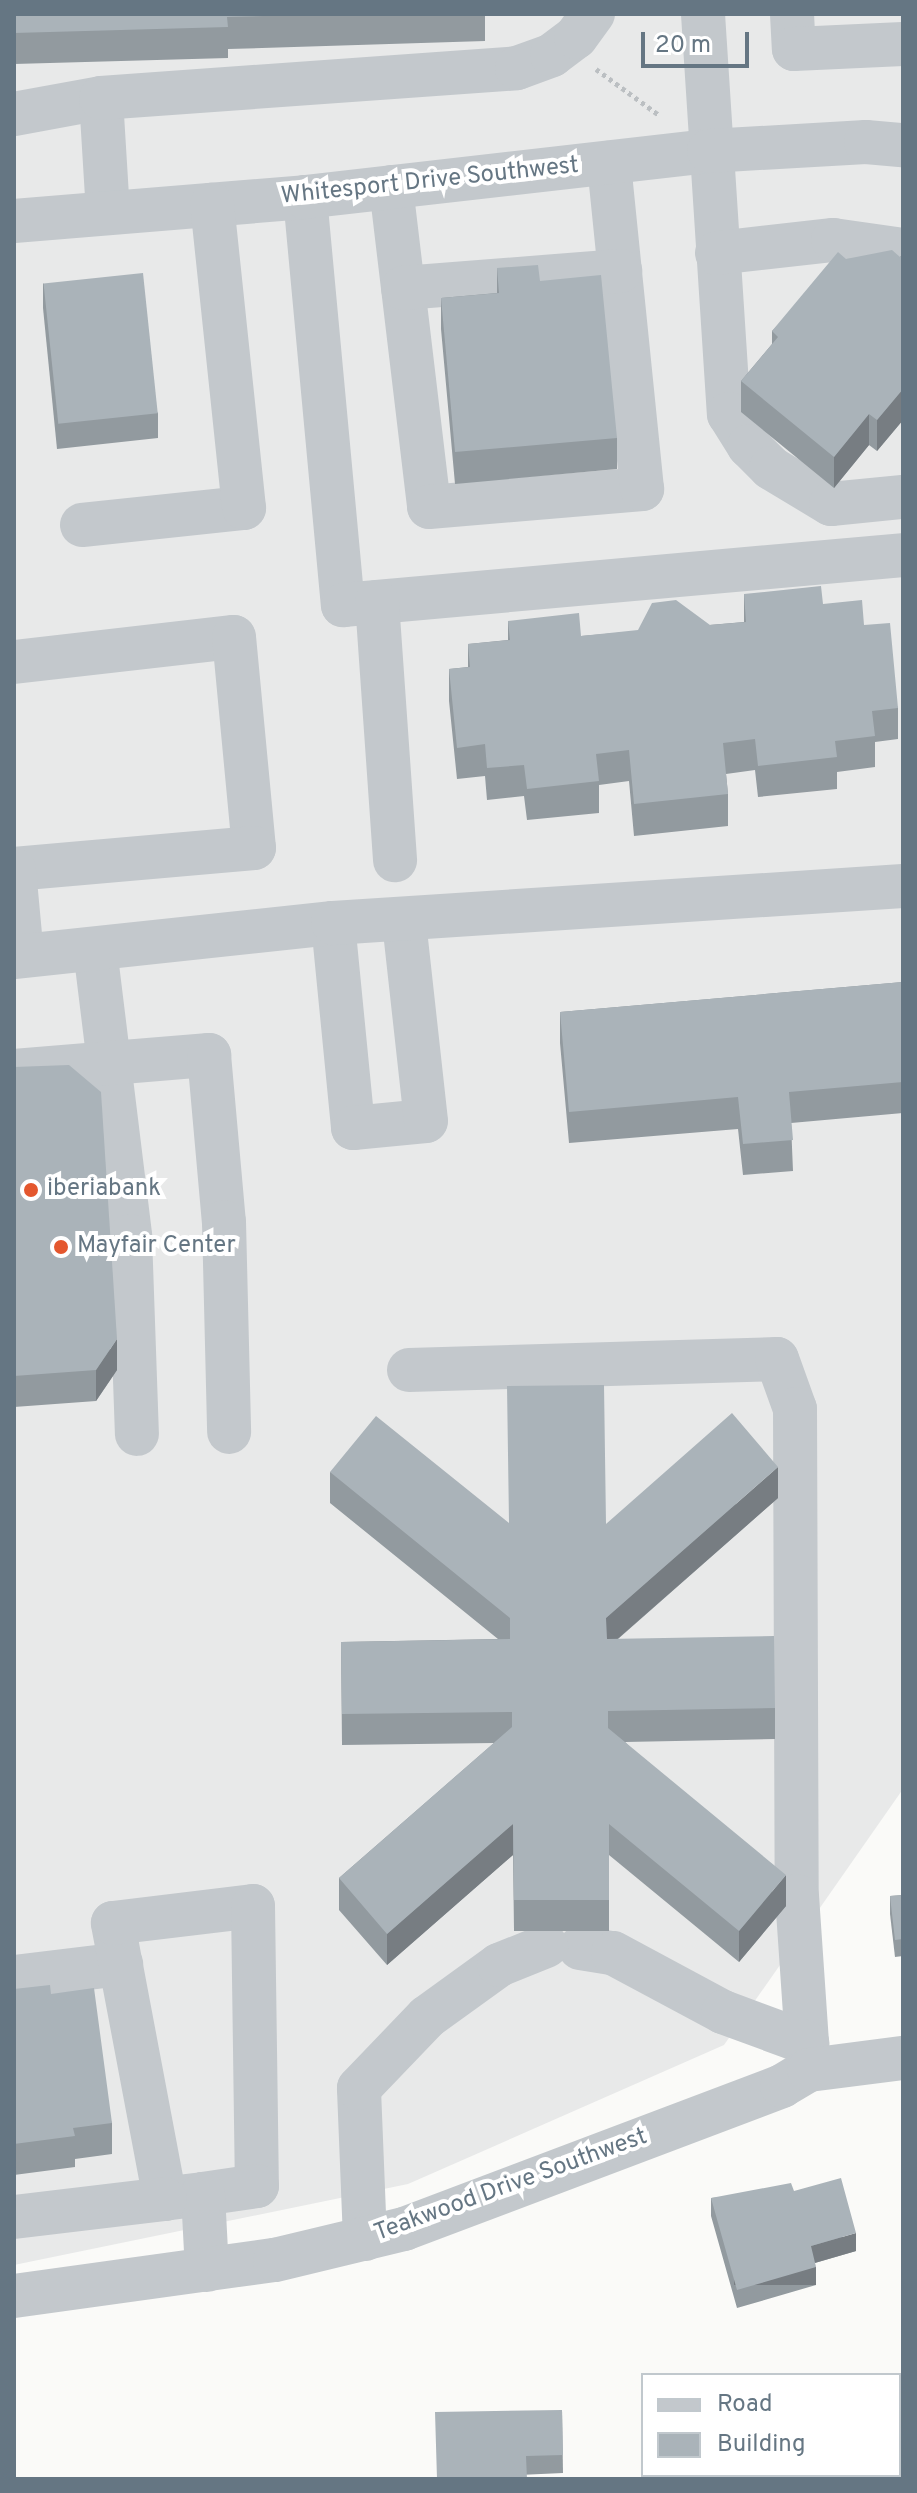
<!DOCTYPE html>
<style>
body{margin:0}
#map{position:relative;width:917px;height:2493px;overflow:hidden;background:#fafaf8;font-family:Overpass,sans-serif}
div>[style]{position:absolute}
.built>*{inset:0;background:#e8e9e9}
.path>*{height:5px;margin-top:-2.5px;transform-origin:0;background:repeating-linear-gradient(90deg,#bbbfc2 0 4px,transparent 0 8px)}
.minor>*{height:44px;margin:-22px;padding:0 22px;transform-origin:22px;border-radius:22px;background:#c3c8cc}
.wall>*{inset:0;background:#929a9f}
.shaded-wall>*{inset:0;background:#777d82;transform-origin:0 0}
.building>*{inset:0;background:#aab3b9;transform-origin:0 0}
.dots>*{width:22px;height:22px;translate:-50% -50%;box-sizing:border-box;border:4px solid #fff;border-radius:50%}
span{translate:-50% -50%;white-space:nowrap;text-align:center;line-height:1.15;-webkit-text-stroke:8px #fff;paint-order:stroke}
.street-label{font-size:24px;color:#657683}
.poi-label{font-size:24px;color:#657683}
.left{translate:0 -50%;text-align:left}
.frame{position:absolute;inset:0;border:16px solid #657683;pointer-events:none}
.legend{position:absolute;left:641px;top:2373px;width:260px;height:104px;box-sizing:border-box;background:#fff;border:2px solid #c1c8cd;margin:0;padding:10px 14px;list-style:none;font-size:24px;color:#657683}
.legend li{display:flex;align-items:center;gap:16px;height:40px}
.legend b{width:40px;border:2px solid #c1c8cd}
.scale{position:absolute;left:641px;top:32px;width:108px;height:36px;box-sizing:border-box;border:4px solid #657683;border-top:0;padding-left:10px;font-size:24px;line-height:28px;white-space:nowrap;color:#657683;-webkit-text-stroke:6px #fff;paint-order:stroke}
</style>
<div id="map">
<div class="built">
<div style="clip-path:polygon(14px 14px,903px 14px,903px 1789px,724px 2045px,408px 2184px,14px 2265px)"></div>
</div>
<div class="path">
<div style="left:596px;top:69px;width:78px;rotate:36.1deg"></div>
</div>
<div class="minor">
<div style="left:703px;top:14px;width:401px;rotate:86.3deg"></div>
<div style="left:729px;top:414px;width:38px;rotate:58deg"></div>
<div style="left:749px;top:446px;width:31px;rotate:45deg"></div>
<div style="left:771px;top:468px;width:70px;rotate:31deg"></div>
<div style="left:831px;top:504px;width:72px;rotate:-5.6deg"></div>
<div style="left:792px;top:14px;width:35px;rotate:87deg"></div>
<div style="left:794px;top:49px;width:109px;rotate:-2.6deg"></div>
<div style="left:14px;top:114px;width:88px;rotate:-10.4deg"></div>
<div style="left:391px;top:187px;width:322px;rotate:83.2deg"></div>
<div style="left:429px;top:507px;width:214px;rotate:-4.8deg"></div>
<div style="left:642px;top:489px;width:328px;rotate:-95.8deg"></div>
<div style="left:305px;top:197px;width:410px;rotate:84.7deg"></div>
<div style="left:343px;top:605px;width:562px;rotate:-5.1deg"></div>
<div style="left:108px;top:213px;width:115px;rotate:-93.5deg"></div>
<div style="left:101px;top:98px;width:417px;rotate:-4.1deg"></div>
<div style="left:517px;top:68px;width:37px;rotate:-20deg"></div>
<div style="left:552px;top:55px;width:30px;rotate:-37deg"></div>
<div style="left:576px;top:37px;width:29px;rotate:-54deg"></div>
<div style="left:14px;top:221px;width:292px;rotate:-4.7deg"></div>
<div style="left:305px;top:197px;width:407px;rotate:-6.5deg"></div>
<div style="left:709px;top:151px;width:157px;rotate:-3.3deg"></div>
<div style="left:866px;top:142px;width:37px;rotate:5deg"></div>
<div style="left:717px;top:253px;width:117px;rotate:-6.4deg"></div>
<div style="left:833px;top:240px;width:71px;rotate:8.1deg"></div>
<div style="left:403px;top:288px;width:218px;rotate:-4.5deg"></div>
<div style="left:82px;top:525px;width:163px;rotate:-6deg"></div>
<div style="left:244px;top:508px;width:305px;rotate:-96deg"></div>
<div style="left:377px;top:602px;width:259px;rotate:86deg"></div>
<div style="left:14px;top:662px;width:221px;rotate:-6.5deg"></div>
<div style="left:234px;top:637px;width:212px;rotate:84.6deg"></div>
<div style="left:254px;top:848px;width:241px;rotate:175deg"></div>
<div style="left:14px;top:870px;width:86px;rotate:84.7deg"></div>
<div style="left:333px;top:923px;width:206px;rotate:84.4deg"></div>
<div style="left:353px;top:1128px;width:73px;rotate:-5.5deg"></div>
<div style="left:426px;top:1121px;width:201px;rotate:-96.3deg"></div>
<div style="left:95px;top:949px;width:289px;rotate:83deg"></div>
<div style="left:130px;top:1236px;width:198px;rotate:88deg"></div>
<div style="left:14px;top:957px;width:321px;rotate:-6.1deg"></div>
<div style="left:333px;top:923px;width:571px;rotate:-3.71deg"></div>
<div style="left:14px;top:1071px;width:196px;rotate:-4.7deg"></div>
<div style="left:209px;top:1055px;width:168px;rotate:84.9deg"></div>
<div style="left:224px;top:1222px;width:210px;rotate:88.6deg"></div>
<div style="left:409px;top:1370px;width:368px;rotate:-1.7deg"></div>
<div style="left:777px;top:1359px;width:53px;rotate:70.2deg"></div>
<div style="left:795px;top:1409px;width:487px;rotate:89.8deg"></div>
<div style="left:797px;top:1896px;width:174px;rotate:86.1deg"></div>
<div style="left:580px;top:1948px;width:33px;rotate:9deg"></div>
<div style="left:613px;top:1953px;width:125px;rotate:28.2deg"></div>
<div style="left:723px;top:2012px;width:90px;rotate:20.3deg"></div>
<div style="left:14px;top:1977px;width:108px;rotate:-6.9deg"></div>
<div style="left:203px;top:2194px;width:38px;rotate:173deg"></div>
<div style="left:165px;top:2199px;width:281px;rotate:-100.7deg"></div>
<div style="left:113px;top:1923px;width:141px;rotate:-6.9deg"></div>
<div style="left:253px;top:1906px;width:280px;rotate:89.2deg"></div>
<div style="left:257px;top:2186px;width:55px;rotate:171.6deg"></div>
<div style="left:203px;top:2194px;width:76px;rotate:87deg"></div>
<div style="left:14px;top:2217px;width:152px;rotate:-6.8deg"></div>
<div style="left:365px;top:2239px;width:151px;rotate:-92.3deg"></div>
<div style="left:359px;top:2088px;width:98px;rotate:-46.2deg"></div>
<div style="left:427px;top:2017px;width:89px;rotate:-35.8deg"></div>
<div style="left:499px;top:1965px;width:51px;rotate:-22deg"></div>
<div style="left:14px;top:2296px;width:263px;rotate:-7.9deg"></div>
<div style="left:275px;top:2260px;width:133px;rotate:-13.5deg"></div>
<div style="left:404px;top:2229px;width:404px;rotate:-20.7deg"></div>
<div style="left:782px;top:2086px;width:31px;rotate:-31deg"></div>
<div style="left:809px;top:2070px;width:95px;rotate:-7.3deg"></div>
</div>
<div class="wall">
<div style="clip-path:polygon(14px 14px,485px 14px,485px 41px,228px 49px,228px 58px,14px 64px)"></div>
<div style="clip-path:polygon(903px 254px,903px 420px,877px 451px,869px 445px,834px 488px,741px 412px,741px 381px,772px 344px,772px 331px,846px 259px,900px 257px)"></div>
<div style="clip-path:polygon(497px 268px,540px 281px,617px 438px,617px 469px,455px 484px,441px 329px,441px 298px,497px 293px)"></div>
<div style="clip-path:polygon(43px 283px,158px 413px,158px 438px,57px 449px,43px 308px)"></div>
<div style="clip-path:polygon(744px 594px,823px 604px,864px 625px,898px 708px,898px 739px,875px 742px,875px 767px,837px 772px,837px 789px,758px 797px,755px 770px,726px 774px,728px 794px,728px 826px,634px 836px,629px 781px,599px 785px,599px 813px,527px 820px,524px 796px,487px 800px,485px 776px,457px 779px,449px 701px,449px 669px,468px 667px,468px 644px,508px 640px,508px 621px,581px 636px,744px 622px)"></div>
<div style="clip-path:polygon(903px 982px,903px 1113px,791px 1123px,793px 1171px,743px 1175px,738px 1129px,569px 1143px,560px 1043px,560px 1012px)"></div>
<div style="clip-path:polygon(14px 1067px,117px 1370px,96px 1401px,14px 1407px)"></div>
<div style="clip-path:polygon(330px 1472px,508px 1523px,606px 1524px,778px 1498px,618px 1639px,775px 1708px,775px 1739px,625px 1742px,786px 1906px,739px 1962px,609px 1855px,609px 1931px,514px 1931px,513px 1855px,387px 1965px,339px 1910px,339px 1878px,494px 1743px,342px 1745px,341px 1642px,498px 1639px,330px 1503px)"></div>
<div style="clip-path:polygon(903px 1895px,903px 1956px,895px 1957px,890px 1914px,890px 1896px)"></div>
<div style="clip-path:polygon(14px 1989px,51px 1994px,112px 2123px,112px 2154px,75px 2159px,75px 2167px,14px 2175px)"></div>
<div style="clip-path:polygon(794px 2191px,856px 2251px,815px 2263px,816px 2285px,737px 2308px,711px 2216px,711px 2198px)"></div>
<div style="clip-path:polygon(562px 2410px,563px 2473px,436px 2479px)"></div>
</div>
<div class="shaded-wall">
<div style="clip-path:polygon(903px 389px,903px 420px,877px 451px,877px 420px)"></div>
<div style="clip-path:polygon(869px 414px,869px 445px,834px 488px,834px 457px)"></div>
<div style="clip-path:polygon(117px 1339px,117px 1370px,96px 1401px,96px 1370px)"></div>
<div style="clip-path:polygon(778px 1467px,778px 1498px,606px 1649px,606px 1618px)"></div>
<div style="clip-path:polygon(513px 1824px,513px 1855px,387px 1965px,387px 1934px)"></div>
<div style="clip-path:polygon(786px 1875px,786px 1906px,739px 1962px,739px 1931px)"></div>
<div style="clip-path:polygon(856px 2233px,856px 2251px,811px 2264px,811px 2246px)"></div>
<div style="left:816px;top:2267px;width:18px;height:82px;rotate:90deg"></div>
</div>
<div class="building">
<div style="clip-path:polygon(14px 14px,342px 14px,227px 17px,228px 27px,14px 33px)"></div>
<div style="clip-path:polygon(892px 250px,900px 257px,903px 254px,903px 389px,877px 420px,869px 414px,834px 457px,741px 381px,778px 337px,772px 331px,838px 252px,846px 259px)"></div>
<div style="clip-path:polygon(538px 265px,540px 281px,601px 275px,617px 438px,455px 452px,441px 298px,499px 293px,497px 268px)"></div>
<div style="left:143px;top:273px;width:141px;height:100px;rotate:84deg"></div>
<div style="clip-path:polygon(821px 586px,823px 604px,862px 600px,864px 625px,890px 623px,898px 708px,872px 711px,875px 736px,835px 741px,837px 757px,758px 766px,755px 739px,723px 743px,728px 794px,634px 804px,629px 750px,596px 754px,599px 781px,527px 789px,524px 765px,487px 768px,485px 744px,457px 748px,449px 669px,470px 667px,468px 644px,510px 640px,508px 621px,579px 613px,581px 636px,638px 630px,652px 603px,676px 600px,710px 625px,746px 622px,744px 594px)"></div>
<div style="clip-path:polygon(903px 982px,903px 1082px,789px 1092px,793px 1140px,743px 1144px,738px 1097px,569px 1112px,560px 1012px)"></div>
<div style="clip-path:polygon(69px 1065px,101px 1092px,117px 1339px,96px 1370px,14px 1376px,14px 1067px)"></div>
<div style="clip-path:polygon(604px 1385px,606px 1524px,732px 1413px,778px 1467px,606px 1618px,607px 1639px,774px 1636px,775px 1708px,608px 1711px,608px 1728px,786px 1875px,739px 1931px,609px 1824px,609px 1900px,514px 1900px,513px 1824px,387px 1934px,339px 1878px,512px 1727px,512px 1712px,342px 1714px,341px 1642px,510px 1639px,510px 1618px,330px 1472px,376px 1416px,509px 1523px,507px 1386px)"></div>
<div style="clip-path:polygon(903px 1895px,903px 1939px,895px 1940px,890px 1896px)"></div>
<div style="clip-path:polygon(50px 1985px,51px 1994px,94px 1988px,112px 2123px,73px 2128px,75px 2136px,14px 2144px,14px 1989px)"></div>
<div style="clip-path:polygon(841px 2178px,856px 2233px,811px 2246px,816px 2267px,737px 2290px,711px 2198px,791px 2183px,794px 2191px)"></div>
<div style="clip-path:polygon(562px 2410px,563px 2455px,526px 2456px,527px 2479px,437px 2479px,435px 2412px)"></div>
</div>
<div class="dots">
<div style="left:31px;top:1190px;background:#e4572e"></div>
<div style="left:61px;top:1247px;background:#e4572e"></div>
</div>
<div class="street-label">
<span style="left:430px;top:182px;rotate:-6deg">Whitesport Drive Southwest</span>
<span style="left:511px;top:2186px;rotate:-20deg">Teakwood Drive Southwest</span>
</div>
<div class="poi-label">
<span class="left" style="left:47px;top:1190px">iberiabank</span>
<span class="left" style="left:77px;top:1247px">Mayfair Center</span>
</div>
<div class="frame"></div>
<ul class="legend">
<li><b style="height:10px;background:#c3c8cc"></b>Road</li>
<li><b style="height:22px;background:#aab3b9"></b>Building</li>
</ul>
<div class="scale">20 m</div>
</div>
